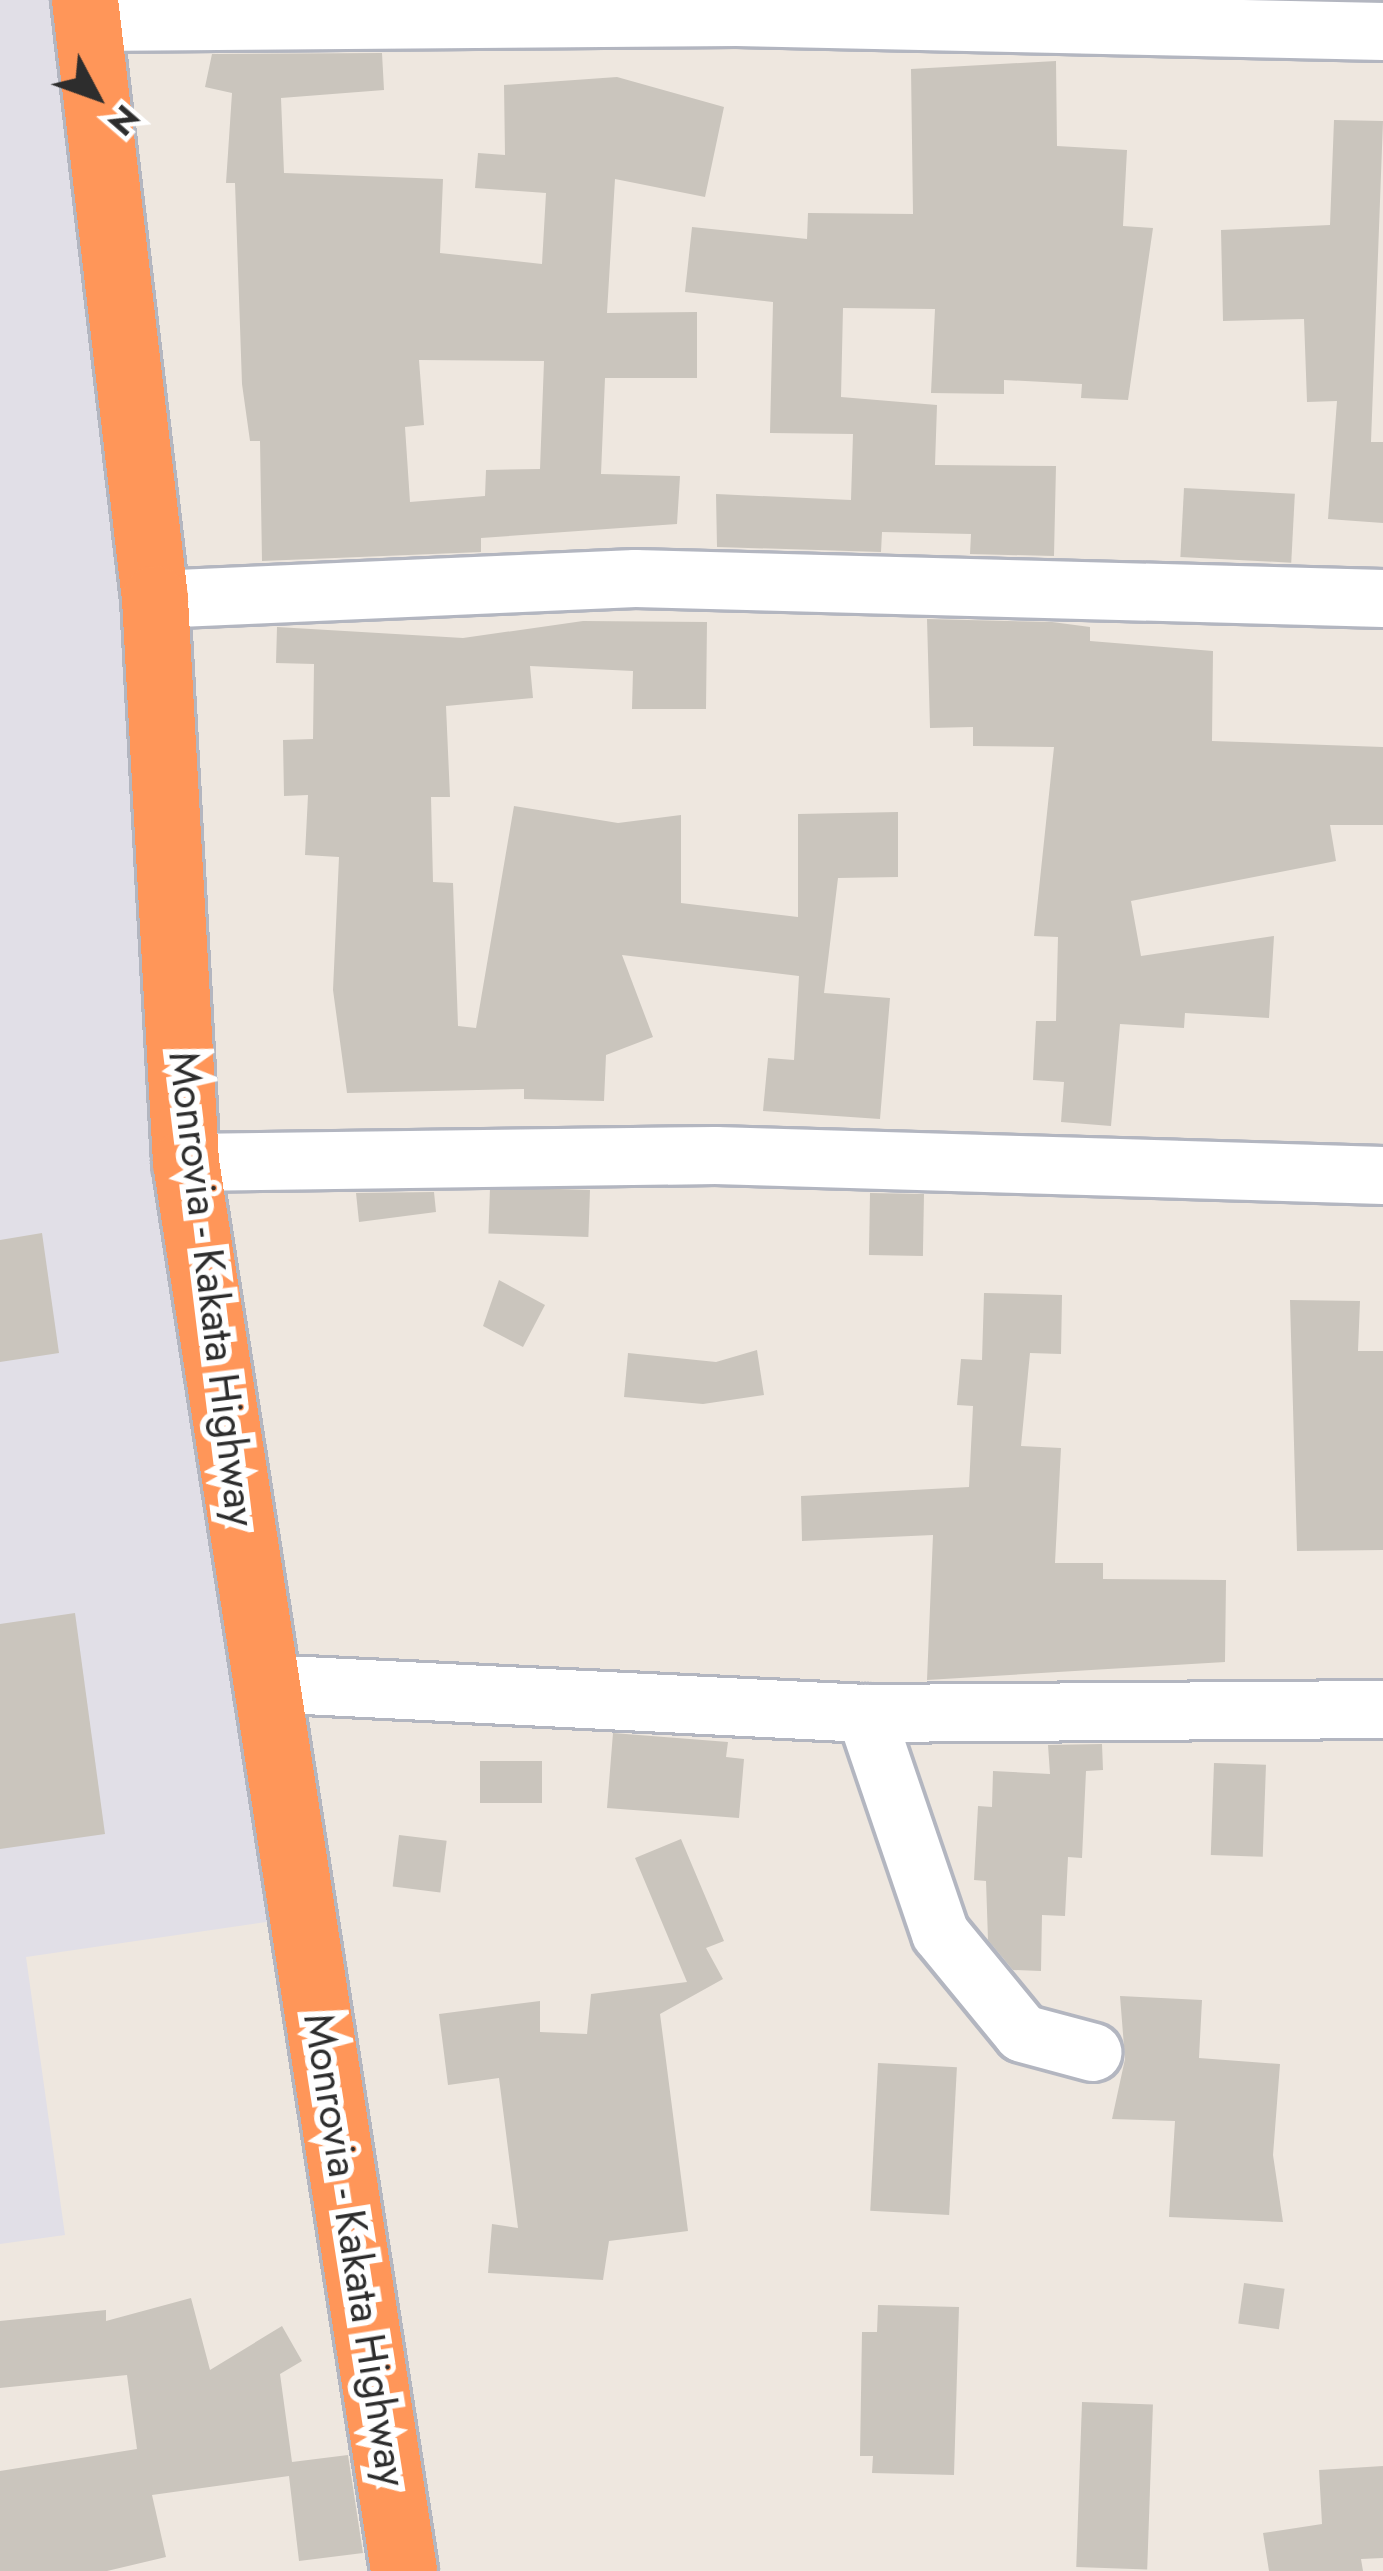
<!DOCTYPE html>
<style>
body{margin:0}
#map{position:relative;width:1383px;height:2571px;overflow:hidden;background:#eee7df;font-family:Jost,sans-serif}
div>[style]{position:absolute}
.industrial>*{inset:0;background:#e1dfe7}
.building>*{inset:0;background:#cac5bd;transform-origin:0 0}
.roads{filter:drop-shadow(3px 0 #b3b6c0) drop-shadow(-3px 0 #b3b6c0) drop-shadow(0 3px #b3b6c0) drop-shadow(0 -3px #b3b6c0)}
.minor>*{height:57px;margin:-28.5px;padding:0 28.5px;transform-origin:28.5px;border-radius:28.5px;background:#fff}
.highway>*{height:66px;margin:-33px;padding:0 33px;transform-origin:33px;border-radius:33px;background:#ff9659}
span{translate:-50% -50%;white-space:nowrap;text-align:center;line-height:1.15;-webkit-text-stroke:12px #fff;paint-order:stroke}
.street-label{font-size:42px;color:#2d2d2d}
.north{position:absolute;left:36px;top:36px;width:120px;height:120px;-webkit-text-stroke:9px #fff;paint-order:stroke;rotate:131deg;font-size:33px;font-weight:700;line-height:48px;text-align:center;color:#2d2d2d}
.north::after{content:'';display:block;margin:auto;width:42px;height:54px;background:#2d2d2d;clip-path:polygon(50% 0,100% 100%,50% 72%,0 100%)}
</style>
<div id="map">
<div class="industrial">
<div style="clip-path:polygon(0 0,55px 0,321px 1914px,26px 1957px,65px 2235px,0 2244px)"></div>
</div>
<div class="building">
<div style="clip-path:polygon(evenodd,382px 53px,384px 90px,281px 98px,284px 173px,443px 179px,440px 253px,542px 264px,546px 193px,475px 188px,478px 153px,505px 155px,504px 85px,617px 77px,724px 107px,705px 197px,615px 179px,607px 313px,697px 312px,697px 378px,605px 378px,601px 474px,680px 476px,677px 524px,481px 538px,481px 552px,262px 561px,260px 441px,250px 441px,242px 384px,235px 183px,226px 183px,232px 93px,205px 87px,212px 54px,382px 53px,419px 360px,544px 361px,540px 469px,486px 470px,485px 496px,410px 502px,405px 427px,424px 425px,419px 360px)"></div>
<div style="clip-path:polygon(1056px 61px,1057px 146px,1127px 150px,1123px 226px,1153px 228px,1128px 400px,1081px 398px,1082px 384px,1004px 380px,1004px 394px,931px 393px,935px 309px,843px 308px,841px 397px,937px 405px,935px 465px,1056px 466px,1054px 556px,970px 554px,971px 534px,882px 532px,881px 552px,717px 547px,716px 494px,851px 500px,853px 434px,770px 433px,773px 302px,685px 292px,692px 227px,807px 239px,808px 213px,913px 214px,911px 69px)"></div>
<div style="clip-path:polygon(1334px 120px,1383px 121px,1371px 442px,1383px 442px,1383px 523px,1328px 519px,1337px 401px,1307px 402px,1304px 319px,1223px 321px,1221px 230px,1330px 225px)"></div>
<div style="left:1184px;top:488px;width:111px;height:69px;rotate:3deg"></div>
<div style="clip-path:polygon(927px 619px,1052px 622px,1090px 627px,1090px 641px,1213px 651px,1212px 741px,1383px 747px,1383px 825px,1330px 825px,1336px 861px,1131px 901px,1141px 956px,1274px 936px,1269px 1018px,1185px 1013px,1184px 1028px,1120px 1024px,1111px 1126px,1061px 1122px,1064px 1082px,1033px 1080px,1036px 1021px,1056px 1021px,1058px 937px,1034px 936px,1054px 747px,973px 746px,973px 727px,930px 728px)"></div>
<div style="clip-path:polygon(583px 621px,707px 622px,706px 709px,632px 709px,633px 671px,530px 666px,533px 698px,446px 706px,450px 797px,431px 797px,433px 882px,453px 883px,458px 1026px,476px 1028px,514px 806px,618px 823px,681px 815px,681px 903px,798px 917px,798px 814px,898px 812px,898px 877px,838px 878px,824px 993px,890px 998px,880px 1119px,763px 1111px,768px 1058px,794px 1060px,799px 976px,622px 955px,653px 1037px,606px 1055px,604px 1101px,524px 1099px,524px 1089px,347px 1093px,333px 990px,339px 857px,305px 855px,308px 795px,284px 796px,283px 740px,313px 739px,314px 664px,276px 663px,277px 627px,463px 638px)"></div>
<div style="left:590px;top:1190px;width:47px;height:100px;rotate:92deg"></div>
<div style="clip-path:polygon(434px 1192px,436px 1212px,359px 1222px,356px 1193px)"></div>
<div style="left:870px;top:1193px;width:54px;height:62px;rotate:1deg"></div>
<div style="clip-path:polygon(42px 1233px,59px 1353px,0 1362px,0 1240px)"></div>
<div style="clip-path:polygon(499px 1280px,545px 1305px,523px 1347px,483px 1326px)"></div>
<div style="clip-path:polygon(984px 1293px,1062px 1295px,1061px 1354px,1030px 1353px,1021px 1446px,1061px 1448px,1055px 1563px,1103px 1563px,1103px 1579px,1226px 1580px,1225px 1662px,927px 1680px,933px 1535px,802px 1541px,801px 1496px,969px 1487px,973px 1406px,957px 1405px,961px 1359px,982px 1360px)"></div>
<div style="clip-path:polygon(1290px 1300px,1360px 1301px,1358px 1351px,1383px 1351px,1383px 1550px,1297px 1551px)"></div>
<div style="clip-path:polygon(757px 1350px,764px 1395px,703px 1404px,624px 1397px,628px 1353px,716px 1362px)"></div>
<div style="clip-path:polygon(75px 1613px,105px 1834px,0 1849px,0 1624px)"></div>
<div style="clip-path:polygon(613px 1733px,728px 1742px,726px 1757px,744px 1759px,739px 1818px,607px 1808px)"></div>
<div style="clip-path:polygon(1102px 1744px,1103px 1770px,1086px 1771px,1082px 1858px,1068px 1857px,1065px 1916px,1042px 1915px,1041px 1971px,1013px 1970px,988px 1940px,986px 1881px,974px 1880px,978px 1806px,992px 1807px,993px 1771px,1050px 1774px,1048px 1745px)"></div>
<div style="left:542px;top:1761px;width:42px;height:62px;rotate:90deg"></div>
<div style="left:1214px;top:1763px;width:52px;height:92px;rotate:2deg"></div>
<div style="left:399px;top:1835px;width:48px;height:52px;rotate:7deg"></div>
<div style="clip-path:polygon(681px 1839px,724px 1941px,706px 1948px,723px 1979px,660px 2014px,688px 2231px,609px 2241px,603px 2280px,488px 2273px,492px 2224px,518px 2228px,499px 2078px,448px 2085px,439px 2014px,540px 2001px,540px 2032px,587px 2034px,591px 1994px,687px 1982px,635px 1858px)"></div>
<div style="clip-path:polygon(1120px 1996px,1202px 2000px,1199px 2058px,1280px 2064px,1273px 2155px,1283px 2222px,1169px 2217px,1175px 2121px,1112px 2119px,1125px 2059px)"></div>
<div style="left:878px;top:2063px;width:79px;height:148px;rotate:3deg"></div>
<div style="left:1244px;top:2283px;width:41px;height:41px;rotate:8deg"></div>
<div style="clip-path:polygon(191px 2298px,210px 2370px,282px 2326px,302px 2361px,280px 2374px,292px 2462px,348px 2455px,363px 2553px,299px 2561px,289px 2476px,152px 2495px,166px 2557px,107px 2571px,0 2571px,0 2471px,137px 2449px,127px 2375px,0 2388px,0 2321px,106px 2310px,106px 2321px)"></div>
<div style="clip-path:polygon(878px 2305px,959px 2307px,954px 2475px,872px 2473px,873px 2456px,860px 2456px,862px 2332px,877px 2332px)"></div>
<div style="left:1082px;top:2402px;width:71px;height:165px;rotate:2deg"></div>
<div style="clip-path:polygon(1383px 2466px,1383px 2558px,1361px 2559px,1363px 2571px,1269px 2571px,1263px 2533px,1322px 2524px,1319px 2470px)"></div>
</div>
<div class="roads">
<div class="minor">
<div style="left:89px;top:22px;width:647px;rotate:-0.44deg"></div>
<div style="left:736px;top:17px;width:647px;rotate:1.24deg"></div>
<div style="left:155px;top:599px;width:480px;rotate:-2.5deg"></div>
<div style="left:635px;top:578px;width:748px;rotate:1.53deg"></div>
<div style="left:186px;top:1162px;width:529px;rotate:-0.76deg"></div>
<div style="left:715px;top:1155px;width:668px;rotate:1.71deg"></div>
<div style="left:265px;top:1683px;width:601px;rotate:2.86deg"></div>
<div style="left:865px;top:1713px;width:518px;rotate:-0.44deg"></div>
<div style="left:865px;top:1713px;width:232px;rotate:71.2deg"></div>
<div style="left:940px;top:1933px;width:129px;rotate:50.6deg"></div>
<div style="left:1022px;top:2033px;width:73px;rotate:15deg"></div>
</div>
<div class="highway">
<div style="left:85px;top:0;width:603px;rotate:83.33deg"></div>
<div style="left:155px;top:599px;width:564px;rotate:86.85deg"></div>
<div style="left:186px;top:1162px;width:1426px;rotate:81.2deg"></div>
</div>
</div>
<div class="street-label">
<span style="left:212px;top:1289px;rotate:83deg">Monrovia - Kakata Highway</span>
<span style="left:355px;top:2250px;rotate:81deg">Monrovia - Kakata Highway</span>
</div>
<div class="north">N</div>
</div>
